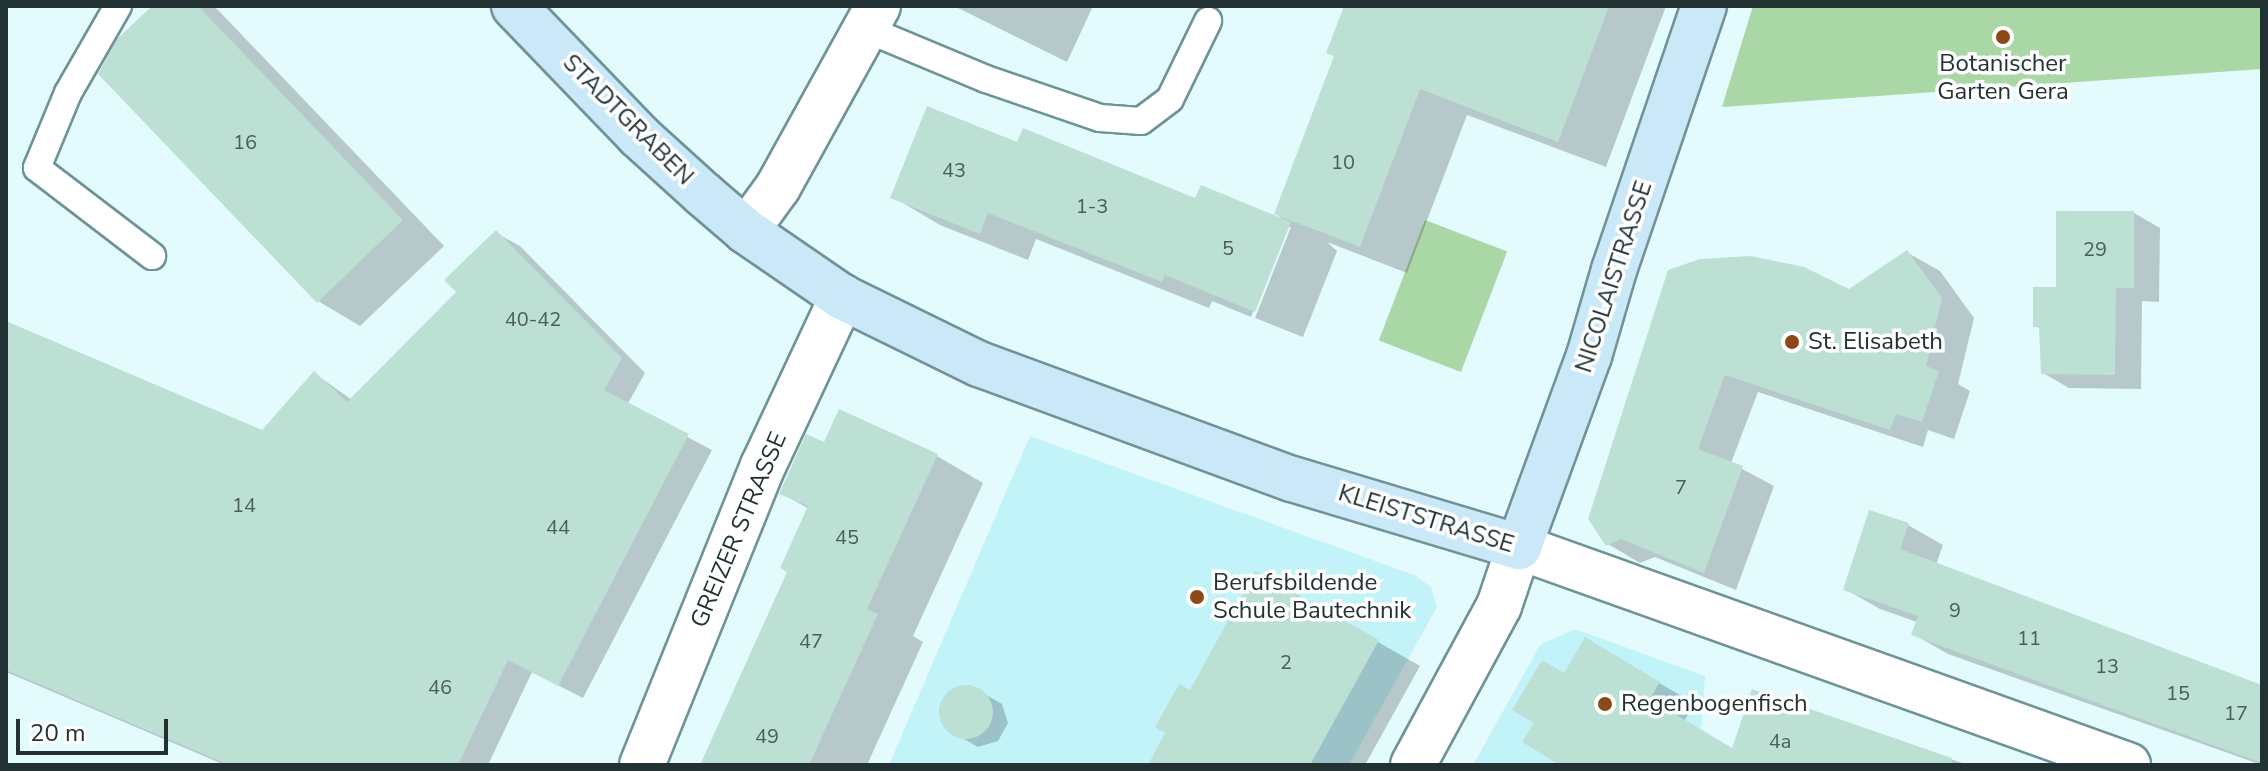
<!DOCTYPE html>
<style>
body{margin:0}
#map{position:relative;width:2268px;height:771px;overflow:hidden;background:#e4fbfd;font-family:"Nunito Sans",sans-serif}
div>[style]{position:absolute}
.built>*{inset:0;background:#c2f3f8}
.green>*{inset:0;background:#aad7a6;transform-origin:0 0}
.shadow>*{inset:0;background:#0003}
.building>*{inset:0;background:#bde0d4}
.round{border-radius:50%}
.roads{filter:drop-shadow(2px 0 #6f9397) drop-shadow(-2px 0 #6f9397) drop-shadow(0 2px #6f9397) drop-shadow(0 -2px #6f9397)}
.lane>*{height:26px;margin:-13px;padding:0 13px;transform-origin:13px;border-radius:13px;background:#fff}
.street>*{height:44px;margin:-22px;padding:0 22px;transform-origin:22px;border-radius:22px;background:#fff}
.secondary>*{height:44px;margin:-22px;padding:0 22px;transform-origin:22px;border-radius:22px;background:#cae8f7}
.dots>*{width:22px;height:22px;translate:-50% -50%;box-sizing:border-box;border:4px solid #fff;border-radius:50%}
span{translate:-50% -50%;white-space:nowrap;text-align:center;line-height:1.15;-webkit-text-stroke:7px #fff;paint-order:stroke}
.number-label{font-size:20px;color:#495e5b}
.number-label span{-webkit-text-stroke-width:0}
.poi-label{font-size:24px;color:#223233}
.left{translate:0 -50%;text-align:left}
.street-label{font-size:24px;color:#223233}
.frame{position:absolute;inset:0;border:8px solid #223233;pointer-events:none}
.scale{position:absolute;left:16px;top:719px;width:152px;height:36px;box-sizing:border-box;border:4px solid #223233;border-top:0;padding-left:10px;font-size:24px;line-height:28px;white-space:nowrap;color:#223233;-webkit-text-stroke:6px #fff;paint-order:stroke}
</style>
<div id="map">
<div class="built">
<div style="clip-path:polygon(1030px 436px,1414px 575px,1431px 587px,1437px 607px,1349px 765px,889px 765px)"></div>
<div style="clip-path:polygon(1575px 629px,1705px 676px,1701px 732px,1690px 765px,1473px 765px,1540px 645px)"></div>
</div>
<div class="green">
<div style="clip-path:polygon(1753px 6px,2262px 6px,2262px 69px,1722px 107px)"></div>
<div style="left:1425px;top:220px;width:88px;height:129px;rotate:21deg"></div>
</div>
<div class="shadow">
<div style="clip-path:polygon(155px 6px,212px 6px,218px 10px,444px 246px,360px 326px,318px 301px)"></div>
<div style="clip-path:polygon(954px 6px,1093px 6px,1067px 62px)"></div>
<div style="clip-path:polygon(1346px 6px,1666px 6px,1606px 167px,1467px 115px,1407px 273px,1327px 242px,1337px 251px,1303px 337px,1255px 318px,1291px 227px,1287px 227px,1251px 317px,1212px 301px,1209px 308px,1036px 239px,1028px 260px,940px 225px,893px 197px,1018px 145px,1196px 201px,1284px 221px,1276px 213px,1336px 57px)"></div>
<div style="clip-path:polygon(2134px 213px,2160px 228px,2159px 302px,2142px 301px,2141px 389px,2069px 388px,2043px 373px,2041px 329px,2035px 326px)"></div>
<div style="clip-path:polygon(496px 233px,520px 246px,645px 373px,627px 405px,712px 450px,583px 698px,532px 672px,488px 765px,225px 765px,6px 672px,6px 323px,262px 432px,314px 373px,352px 400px,459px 292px)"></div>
<div style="clip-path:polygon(1908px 253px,1940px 271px,1974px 318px,1958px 384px,1970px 391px,1954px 439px,1928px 430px,1923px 447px,1758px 392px,1731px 463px,1774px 486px,1736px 590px,1655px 557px,1640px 563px,1608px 544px,1670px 271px,1849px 291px)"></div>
<div style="clip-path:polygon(825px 445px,937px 456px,983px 483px,913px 636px,923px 642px,867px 765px,701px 765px,790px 572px,809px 509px,781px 493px)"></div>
<div style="clip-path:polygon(1908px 525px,1943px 545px,1936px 565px,2262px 688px,2262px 765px,1948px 654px,1913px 634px,1917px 622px,1880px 609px,1845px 589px)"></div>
<div style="clip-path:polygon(1586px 640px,1695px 704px,1684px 721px,1733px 751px,1753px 692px,1968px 765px,1564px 765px,1565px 675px)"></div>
<div style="clip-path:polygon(1378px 642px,1420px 666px,1365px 765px,1150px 765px,1190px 692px)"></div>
<div style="clip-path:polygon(969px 685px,1002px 704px,1008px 723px,998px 741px,978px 747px,945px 728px,939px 709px,949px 691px)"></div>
</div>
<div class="building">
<div style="clip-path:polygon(152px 6px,198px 6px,403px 220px,317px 303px,98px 74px,117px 39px)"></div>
<div style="clip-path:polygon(1344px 6px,1609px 6px,1558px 142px,1420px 89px,1360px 247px,1274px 214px,1334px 56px,1326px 53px)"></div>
<div style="clip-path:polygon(927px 106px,1017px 142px,1023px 128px,1195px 198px,1201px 185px,1291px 222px,1255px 312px,1165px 275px,1162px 282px,988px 213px,980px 234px,890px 198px)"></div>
<div style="clip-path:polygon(2056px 211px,2134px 211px,2134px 288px,2116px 288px,2115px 375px,2041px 374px,2039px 327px,2033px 327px,2033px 287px,2056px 287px)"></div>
<div style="clip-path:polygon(496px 230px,622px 358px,604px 390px,689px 434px,558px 686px,508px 660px,458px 765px,229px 765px,6px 670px,6px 321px,262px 430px,314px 371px,347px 402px,456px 292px,444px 280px)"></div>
<div style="clip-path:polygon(1907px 250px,1942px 298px,1926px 366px,1939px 371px,1922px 422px,1896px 414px,1890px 430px,1725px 375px,1698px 449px,1743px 466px,1704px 573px,1621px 539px,1606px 546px,1588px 519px,1668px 270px,1700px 259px,1751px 256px,1804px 267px,1849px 289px)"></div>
<div style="clip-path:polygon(839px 409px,938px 454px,867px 609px,878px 614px,809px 765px,700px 765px,787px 572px,780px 568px,808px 506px,779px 494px,806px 434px,824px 442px)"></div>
<div style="clip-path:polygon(1869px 510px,1909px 523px,1900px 549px,2262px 685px,2262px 763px,1911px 635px,1918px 616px,1843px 590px)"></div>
<div style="clip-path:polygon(1255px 571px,1379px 640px,1310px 765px,1148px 765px,1165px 733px,1155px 727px,1179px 684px,1190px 690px)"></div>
<div style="clip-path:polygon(1585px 637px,1660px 682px,1650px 699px,1732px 748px,1752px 689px,1952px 758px,1951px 765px,1560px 765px,1522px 742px,1534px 723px,1512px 710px,1542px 660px,1564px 673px)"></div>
<div class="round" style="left:939px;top:685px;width:54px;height:54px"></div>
</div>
<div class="roads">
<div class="lane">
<div style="left:118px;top:6px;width:100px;rotate:119.9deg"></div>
<div style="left:68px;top:93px;width:81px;rotate:112.5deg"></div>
<div style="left:37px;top:168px;width:145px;rotate:37.4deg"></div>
<div style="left:866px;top:29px;width:130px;rotate:22.6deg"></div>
<div style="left:986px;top:79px;width:120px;rotate:18.9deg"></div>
<div style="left:1100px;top:118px;width:41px;rotate:4.2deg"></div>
<div style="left:1141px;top:121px;width:36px;rotate:-37deg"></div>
<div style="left:1170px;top:99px;width:87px;rotate:-64deg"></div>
</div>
<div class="street">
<div style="left:746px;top:231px;width:54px;rotate:-54deg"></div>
<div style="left:778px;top:187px;width:207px;rotate:-61.1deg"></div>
<div style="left:642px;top:765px;width:323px;rotate:-68deg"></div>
<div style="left:763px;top:466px;width:187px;rotate:-64.9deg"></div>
<div style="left:1413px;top:765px;width:181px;rotate:-61.6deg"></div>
<div style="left:1499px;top:606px;width:62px;rotate:-71.3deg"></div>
<div style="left:1519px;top:547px;width:647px;rotate:19.7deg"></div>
</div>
<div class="secondary">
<div style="left:514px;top:6px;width:180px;rotate:46.1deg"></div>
<div style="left:639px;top:136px;width:86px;rotate:42.2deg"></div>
<div style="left:703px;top:194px;width:57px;rotate:40.7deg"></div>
<div style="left:746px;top:231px;width:116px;rotate:34.5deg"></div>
<div style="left:842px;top:297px;width:153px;rotate:26.1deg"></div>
<div style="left:979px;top:364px;width:333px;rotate:20.2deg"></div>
<div style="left:1292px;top:479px;width:237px;rotate:16.7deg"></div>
<div style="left:1519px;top:547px;width:203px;rotate:-69.9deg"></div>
<div style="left:1589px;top:356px;width:90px;rotate:-73.8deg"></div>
<div style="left:1614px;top:270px;width:279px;rotate:-71.2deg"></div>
</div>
</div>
<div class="dots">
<div style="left:2003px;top:37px;background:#8b4819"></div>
<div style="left:1792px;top:342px;background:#8b4819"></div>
<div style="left:1197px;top:597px;background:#8b4819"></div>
<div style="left:1605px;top:704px;background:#8b4819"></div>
</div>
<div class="number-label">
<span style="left:245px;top:142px">16</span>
<span style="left:1343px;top:162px">10</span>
<span style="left:954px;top:170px">43</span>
<span style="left:1092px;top:206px">1-3</span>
<span style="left:1228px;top:248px">5</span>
<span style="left:2095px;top:249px">29</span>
<span style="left:533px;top:319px">40-42</span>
<span style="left:1681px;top:487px">7</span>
<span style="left:244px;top:505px">14</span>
<span style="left:558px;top:527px">44</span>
<span style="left:847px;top:537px">45</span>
<span style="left:1955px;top:610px">9</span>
<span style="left:2029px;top:638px">11</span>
<span style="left:811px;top:641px">47</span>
<span style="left:1286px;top:662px">2</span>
<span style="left:2107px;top:666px">13</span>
<span style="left:440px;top:687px">46</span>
<span style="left:2178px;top:693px">15</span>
<span style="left:2236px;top:713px">17</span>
<span style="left:767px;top:736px">49</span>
<span style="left:1780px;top:741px">4a</span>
</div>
<div class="poi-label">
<span style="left:2003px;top:78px">Botanischer<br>Garten Gera</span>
<span class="left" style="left:1808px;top:342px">St. Elisabeth</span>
<span class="left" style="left:1213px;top:597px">Berufsbildende<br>Schule Bautechnik</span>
<span class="left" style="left:1621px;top:704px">Regenbogenfisch</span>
</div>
<div class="street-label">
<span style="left:628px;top:120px;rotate:45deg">STADTGRABEN</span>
<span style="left:1614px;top:277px;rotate:-72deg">NICOLAISTRASSE</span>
<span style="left:1426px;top:519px;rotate:17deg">KLEISTSTRASSE</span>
<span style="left:739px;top:530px;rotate:-67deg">GREIZER STRASSE</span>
</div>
<div class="frame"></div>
<div class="scale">20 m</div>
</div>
